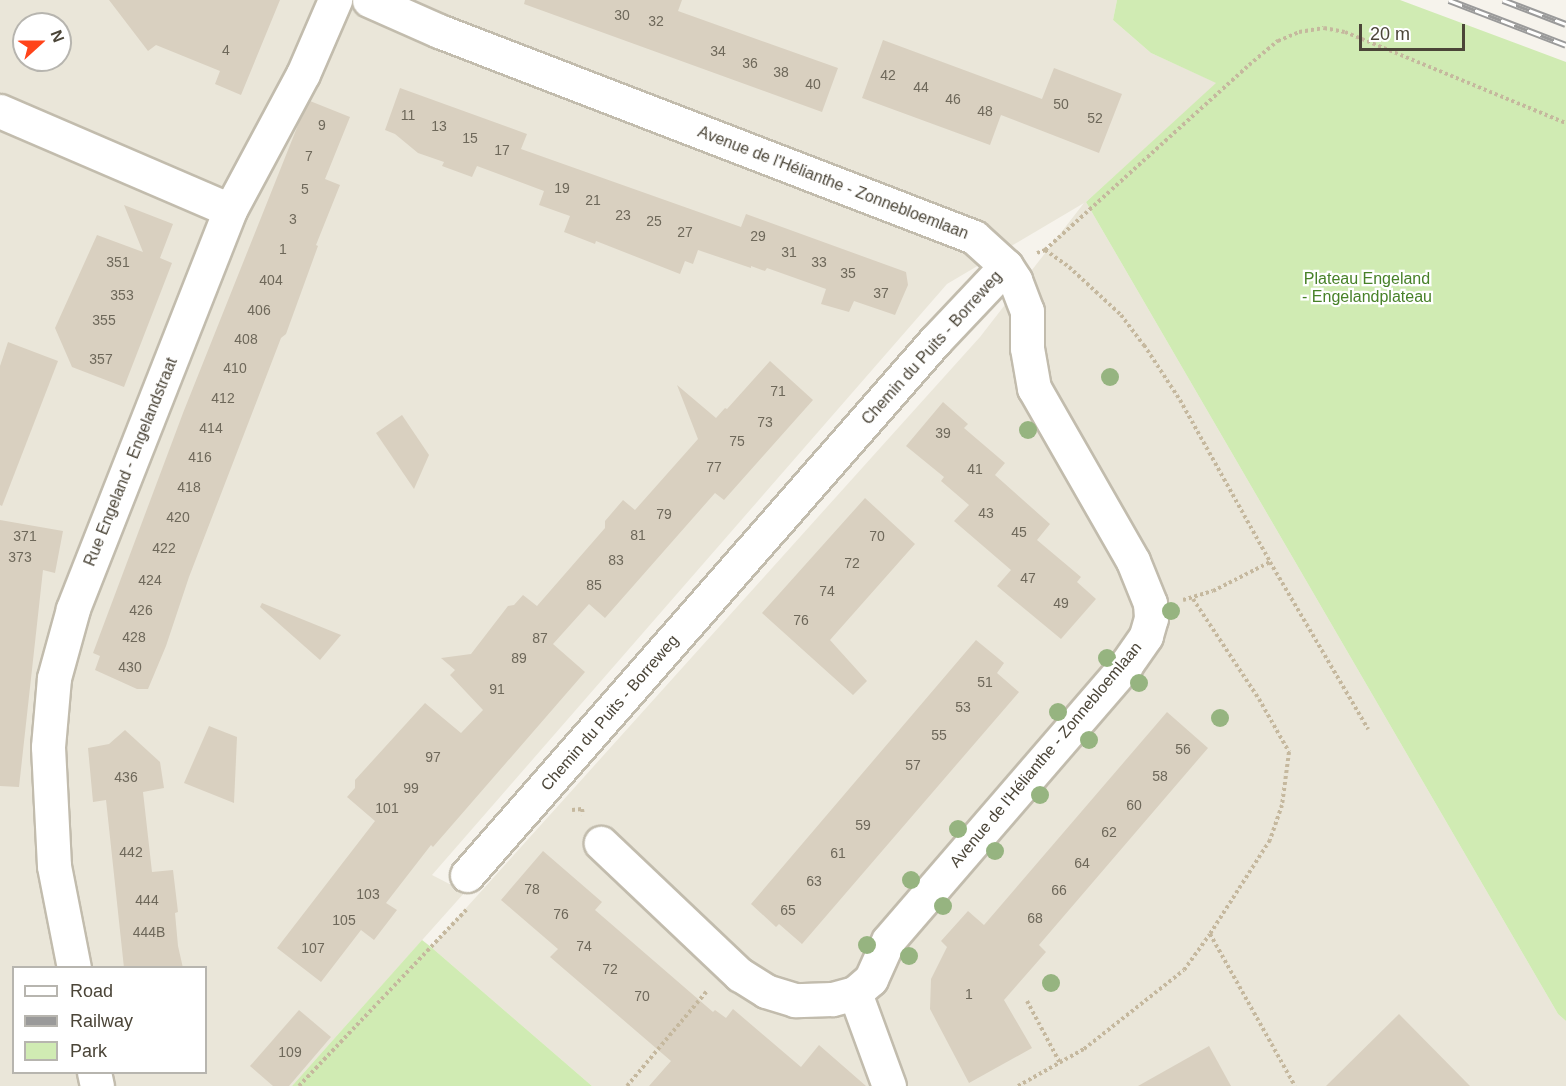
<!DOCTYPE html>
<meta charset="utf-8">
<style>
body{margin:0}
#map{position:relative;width:1566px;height:1086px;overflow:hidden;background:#f6f3ec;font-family:Arial,sans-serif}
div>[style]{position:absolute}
.residential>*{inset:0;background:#eae6d9}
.green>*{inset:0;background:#d0ebb3}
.building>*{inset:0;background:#d9d0c0}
.path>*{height:4px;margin-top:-2px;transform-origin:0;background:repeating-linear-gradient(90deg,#c5b89e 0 3px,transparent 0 6px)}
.roads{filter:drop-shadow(2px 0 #c2bcad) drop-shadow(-2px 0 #c2bcad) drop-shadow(0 2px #c2bcad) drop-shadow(0 -2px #c2bcad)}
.minor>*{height:33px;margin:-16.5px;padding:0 16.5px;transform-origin:16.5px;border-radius:16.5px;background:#fff}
.rail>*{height:7px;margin-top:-3.5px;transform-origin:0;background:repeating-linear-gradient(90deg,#fff 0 14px,#9a9a9a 0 28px);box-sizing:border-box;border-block:2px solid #9a9a9a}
.trees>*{width:18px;height:18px;margin:-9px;border-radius:50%;background:#96b480}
span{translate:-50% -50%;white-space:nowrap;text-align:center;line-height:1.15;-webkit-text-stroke:4.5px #fff;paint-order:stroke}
.number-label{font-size:14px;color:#6e685a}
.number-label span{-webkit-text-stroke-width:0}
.street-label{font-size:16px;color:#4b4538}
.park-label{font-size:16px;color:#478128}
.legend{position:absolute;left:12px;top:966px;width:195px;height:108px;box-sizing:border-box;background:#fff;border:2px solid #b7b5af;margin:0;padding:8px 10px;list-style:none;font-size:18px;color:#4b4538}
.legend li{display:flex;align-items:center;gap:12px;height:30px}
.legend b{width:30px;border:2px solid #b7b5af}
.north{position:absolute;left:12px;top:12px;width:60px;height:60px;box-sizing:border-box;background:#fff;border:2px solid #b7b5af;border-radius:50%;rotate:69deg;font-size:16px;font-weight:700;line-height:24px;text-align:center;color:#4b4538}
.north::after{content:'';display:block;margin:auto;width:21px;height:27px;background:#ff441a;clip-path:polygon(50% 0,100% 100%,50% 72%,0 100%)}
.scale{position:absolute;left:1359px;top:24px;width:106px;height:27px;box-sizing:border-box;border:3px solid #4b4538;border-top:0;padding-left:8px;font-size:18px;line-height:21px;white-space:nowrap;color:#4b4538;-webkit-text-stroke:4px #fff;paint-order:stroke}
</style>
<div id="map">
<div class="residential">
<div style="clip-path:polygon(evenodd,0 0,1117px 0,1113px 20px,1151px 53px,1217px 83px,1086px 202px,1558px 1014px,1566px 1021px,1566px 1086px,592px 1086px,431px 947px,980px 337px,1084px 203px,947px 284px,432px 875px,465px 892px,292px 1086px,0 1086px,0 0,24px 24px,60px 24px,60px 60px,24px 60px,24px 24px,0 0,14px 968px,206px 968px,206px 1072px,14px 1072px,14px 968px)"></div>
</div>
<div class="green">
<div style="clip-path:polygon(1117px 0,1400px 0,1566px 62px,1566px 1021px,1558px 1014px,1086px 202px,1216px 83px,1151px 53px,1113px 20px)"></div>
<div style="clip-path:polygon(422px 940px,431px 947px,592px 1086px,292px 1086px)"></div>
</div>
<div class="building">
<div style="clip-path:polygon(109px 0,280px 0,241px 95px,215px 84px,220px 71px,156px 45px,148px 51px)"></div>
<div style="clip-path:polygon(525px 0,682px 0,678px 11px,838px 68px,822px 112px,524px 4px)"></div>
<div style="clip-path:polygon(883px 40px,1042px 99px,1054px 68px,1122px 94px,1099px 153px,1001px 115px,990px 145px,862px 98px)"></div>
<div style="clip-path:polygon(400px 88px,527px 134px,521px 149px,741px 227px,746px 214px,906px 272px,908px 285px,895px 315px,854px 301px,849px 312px,821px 304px,826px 289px,767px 268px,765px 271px,751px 266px,751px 268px,698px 250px,693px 264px,685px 261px,680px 274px,596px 241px,595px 244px,564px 232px,570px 216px,539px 205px,544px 191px,477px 166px,472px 177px,442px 166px,444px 162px,418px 153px,395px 134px,385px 130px)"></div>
<div style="clip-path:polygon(310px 101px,350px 117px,325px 179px,340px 185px,316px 245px,318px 246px,286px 334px,281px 338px,189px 577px,166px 646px,148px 689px,137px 689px,95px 670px,100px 656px,93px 653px,183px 413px,300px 120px)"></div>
<div style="clip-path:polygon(124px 205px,173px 224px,160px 258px,172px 263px,124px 387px,72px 367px,55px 328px,97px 235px,143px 252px)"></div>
<div style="clip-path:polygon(8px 342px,58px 361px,2px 506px,0 505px,0 366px)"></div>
<div style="clip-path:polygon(770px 361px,813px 400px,724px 500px,715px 493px,605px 618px,589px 604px,553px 644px,585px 672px,433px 847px,431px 845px,386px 903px,397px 910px,374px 940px,361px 930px,321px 982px,277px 948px,375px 821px,347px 797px,355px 788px,355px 780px,425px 703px,461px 733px,483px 710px,450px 675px,455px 670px,441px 658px,471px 654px,508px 606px,514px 605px,523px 595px,537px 606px,605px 528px,605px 521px,623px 500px,635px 510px,698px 439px,677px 385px,716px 418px,725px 408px,727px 409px)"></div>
<div style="clip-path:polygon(943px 402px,968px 424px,964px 428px,1005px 463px,995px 475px,1050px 524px,1037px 540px,1081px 577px,1077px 582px,1096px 599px,1061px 639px,997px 586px,1011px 570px,954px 521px,969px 505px,941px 481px,944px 477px,906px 446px)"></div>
<div style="clip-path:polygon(402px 415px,429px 455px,414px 489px,376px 433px)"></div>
<div style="clip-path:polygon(865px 498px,915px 544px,830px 640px,867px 681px,853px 695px,762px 613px)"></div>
<div style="clip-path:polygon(0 520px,63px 531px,55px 573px,43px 570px,19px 787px,0 786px)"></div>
<div style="clip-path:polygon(262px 603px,341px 635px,320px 660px,260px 607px)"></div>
<div style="clip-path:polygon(976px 640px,1004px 663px,997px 673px,1019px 692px,802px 944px,779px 924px,776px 927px,751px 904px)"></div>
<div style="clip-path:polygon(1167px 712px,1208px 748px,1039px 945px,1046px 952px,1004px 1000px,1032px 1048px,969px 1083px,930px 1009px,931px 979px,947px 947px,941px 941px,968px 911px,984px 925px)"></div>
<div style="clip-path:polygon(209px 726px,237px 737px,234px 803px,184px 783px)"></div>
<div style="clip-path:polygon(125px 730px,160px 762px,164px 788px,143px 792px,152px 872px,173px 870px,178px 912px,175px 913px,178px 946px,183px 968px,124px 968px,106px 800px,93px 802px,88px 748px,109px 744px)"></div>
<div style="clip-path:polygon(543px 851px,602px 902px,595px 910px,713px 1012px,715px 1010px,726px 1018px,733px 1009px,801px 1067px,819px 1045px,866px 1086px,649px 1086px,671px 1061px,550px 957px,558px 949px,501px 900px)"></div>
<div style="clip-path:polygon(299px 1010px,331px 1037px,289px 1086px,273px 1086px,250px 1066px)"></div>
<div style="clip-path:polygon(1399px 1014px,1470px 1086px,1326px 1086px)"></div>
<div style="clip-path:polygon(1209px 1046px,1231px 1086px,1138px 1086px)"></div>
</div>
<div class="path">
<div style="left:1045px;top:250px;width:29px;rotate:35deg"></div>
<div style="left:1069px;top:267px;width:71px;rotate:42.7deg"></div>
<div style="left:1121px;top:315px;width:38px;rotate:53deg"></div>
<div style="left:1144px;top:345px;width:66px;rotate:56.8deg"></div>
<div style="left:1180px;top:400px;width:185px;rotate:60.9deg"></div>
<div style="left:1270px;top:562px;width:194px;rotate:59.6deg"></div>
<div style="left:1037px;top:253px;width:9px;rotate:-21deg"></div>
<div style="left:1045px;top:250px;width:275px;rotate:-42.2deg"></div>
<div style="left:1249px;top:65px;width:38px;rotate:-40deg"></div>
<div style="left:1278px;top:41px;width:23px;rotate:-23deg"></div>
<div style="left:1299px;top:32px;width:25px;rotate:-9deg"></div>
<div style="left:1324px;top:28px;width:21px;rotate:11deg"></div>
<div style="left:1345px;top:32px;width:239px;rotate:22.4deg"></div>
<div style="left:1193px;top:599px;width:120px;rotate:56.6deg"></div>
<div style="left:1259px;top:699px;width:61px;rotate:60.5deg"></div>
<div style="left:1289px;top:752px;width:53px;rotate:97.5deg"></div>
<div style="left:1282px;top:805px;width:37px;rotate:109deg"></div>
<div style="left:1270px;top:840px;width:112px;rotate:122.6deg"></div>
<div style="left:1183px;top:600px;width:31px;rotate:-17deg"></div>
<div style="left:1213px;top:591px;width:64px;rotate:-27deg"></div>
<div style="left:572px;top:810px;width:10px;rotate:-6deg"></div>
<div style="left:582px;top:809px;width:6px;rotate:81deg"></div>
<div style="left:1027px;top:1001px;width:70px;rotate:62deg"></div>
<div style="left:299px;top:1086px;width:245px;rotate:-46.5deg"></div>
<div style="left:627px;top:1086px;width:124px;rotate:-49.9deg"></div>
<div style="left:1018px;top:1086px;width:76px;rotate:-29.3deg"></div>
<div style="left:1084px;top:1049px;width:127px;rotate:-38.3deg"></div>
<div style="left:1184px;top:970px;width:44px;rotate:-54.2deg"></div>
<div style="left:1210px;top:934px;width:174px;rotate:60.8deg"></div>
</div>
<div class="roads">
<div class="minor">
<div style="left:369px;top:0;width:77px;rotate:23.9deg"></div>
<div style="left:439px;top:31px;width:573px;rotate:21.06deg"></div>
<div style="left:974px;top:237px;width:43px;rotate:42.2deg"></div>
<div style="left:1006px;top:266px;width:17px;rotate:57deg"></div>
<div style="left:1015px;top:280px;width:33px;rotate:69deg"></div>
<div style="left:1027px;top:311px;width:37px;rotate:90deg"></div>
<div style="left:1027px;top:348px;width:41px;rotate:80.1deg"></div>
<div style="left:1034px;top:388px;width:199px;rotate:60.2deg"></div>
<div style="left:1133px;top:561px;width:45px;rotate:68deg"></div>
<div style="left:1150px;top:603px;width:15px;rotate:86deg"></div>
<div style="left:1151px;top:618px;width:19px;rotate:106deg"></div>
<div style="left:1146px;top:636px;width:35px;rotate:125deg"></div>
<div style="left:1126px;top:665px;width:364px;rotate:130.8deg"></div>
<div style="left:888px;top:941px;width:42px;rotate:114.1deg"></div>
<div style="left:871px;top:979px;width:21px;rotate:139deg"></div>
<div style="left:855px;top:993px;width:24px;rotate:165deg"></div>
<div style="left:832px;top:999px;width:37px;rotate:178deg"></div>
<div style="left:795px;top:1000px;width:30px;rotate:-163deg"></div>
<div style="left:766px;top:991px;width:31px;rotate:-148deg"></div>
<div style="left:740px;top:975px;width:192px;rotate:-136.5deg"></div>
<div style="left:0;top:111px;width:250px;rotate:23.3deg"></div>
<div style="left:230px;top:210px;width:429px;rotate:111.5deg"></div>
<div style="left:73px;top:609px;width:72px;rotate:105.4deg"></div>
<div style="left:54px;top:678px;width:69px;rotate:95deg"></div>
<div style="left:48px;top:747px;width:119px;rotate:87.1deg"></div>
<div style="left:54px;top:866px;width:104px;rotate:78.9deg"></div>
<div style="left:230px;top:210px;width:154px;rotate:-61.8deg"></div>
<div style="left:303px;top:74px;width:81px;rotate:-66.6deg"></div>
<div style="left:467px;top:875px;width:710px;rotate:-48.77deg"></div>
<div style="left:935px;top:341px;width:103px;rotate:-46.6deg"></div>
<div style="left:855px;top:993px;width:99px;rotate:69.9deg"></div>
<div style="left:94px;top:1072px;width:14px;rotate:78deg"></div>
</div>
</div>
<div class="rail">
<div style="left:1449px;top:0;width:125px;rotate:21deg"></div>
<div style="left:1503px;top:0;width:67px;rotate:20.9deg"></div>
</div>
<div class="trees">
<div style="left:1110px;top:377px"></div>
<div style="left:1028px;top:430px"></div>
<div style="left:1171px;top:611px"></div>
<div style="left:1107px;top:658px"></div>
<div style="left:1139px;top:683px"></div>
<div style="left:1058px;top:712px"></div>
<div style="left:1220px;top:718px"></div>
<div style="left:1089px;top:740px"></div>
<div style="left:1040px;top:795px"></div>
<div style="left:958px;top:829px"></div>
<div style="left:995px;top:851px"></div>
<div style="left:911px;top:880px"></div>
<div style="left:943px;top:906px"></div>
<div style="left:867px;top:945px"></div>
<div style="left:909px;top:956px"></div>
<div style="left:1051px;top:983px"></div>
</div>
<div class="number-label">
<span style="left:622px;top:15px">30</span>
<span style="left:656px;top:21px">32</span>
<span style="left:226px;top:50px">4</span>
<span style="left:718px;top:51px">34</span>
<span style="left:750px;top:63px">36</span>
<span style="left:781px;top:72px">38</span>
<span style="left:888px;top:75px">42</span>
<span style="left:813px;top:84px">40</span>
<span style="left:921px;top:87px">44</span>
<span style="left:953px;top:99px">46</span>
<span style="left:1061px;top:104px">50</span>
<span style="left:985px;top:111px">48</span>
<span style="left:408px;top:115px">11</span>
<span style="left:1095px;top:118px">52</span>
<span style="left:322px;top:125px">9</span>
<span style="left:439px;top:126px">13</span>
<span style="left:470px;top:138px">15</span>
<span style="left:502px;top:150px">17</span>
<span style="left:309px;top:156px">7</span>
<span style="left:562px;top:188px">19</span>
<span style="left:305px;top:189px">5</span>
<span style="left:593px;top:200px">21</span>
<span style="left:623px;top:215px">23</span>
<span style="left:293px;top:219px">3</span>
<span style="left:654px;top:221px">25</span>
<span style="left:685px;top:232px">27</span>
<span style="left:758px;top:236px">29</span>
<span style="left:283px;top:249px">1</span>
<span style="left:789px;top:252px">31</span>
<span style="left:118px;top:262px">351</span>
<span style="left:819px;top:262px">33</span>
<span style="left:848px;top:273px">35</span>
<span style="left:271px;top:280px">404</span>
<span style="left:881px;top:293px">37</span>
<span style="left:122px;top:295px">353</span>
<span style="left:259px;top:310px">406</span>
<span style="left:104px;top:320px">355</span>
<span style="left:246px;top:339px">408</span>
<span style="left:101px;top:359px">357</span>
<span style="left:235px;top:368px">410</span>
<span style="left:778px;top:391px">71</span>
<span style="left:223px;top:398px">412</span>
<span style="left:765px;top:422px">73</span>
<span style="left:211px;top:428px">414</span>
<span style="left:943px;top:433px">39</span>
<span style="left:737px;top:441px">75</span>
<span style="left:200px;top:457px">416</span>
<span style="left:714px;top:467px">77</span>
<span style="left:975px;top:469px">41</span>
<span style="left:189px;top:487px">418</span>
<span style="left:986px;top:513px">43</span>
<span style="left:664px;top:514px">79</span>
<span style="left:178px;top:517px">420</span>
<span style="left:1019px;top:532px">45</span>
<span style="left:638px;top:535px">81</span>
<span style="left:25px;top:536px">371</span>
<span style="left:877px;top:536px">70</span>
<span style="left:164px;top:548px">422</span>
<span style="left:20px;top:557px">373</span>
<span style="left:616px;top:560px">83</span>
<span style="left:852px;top:563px">72</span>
<span style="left:1028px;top:578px">47</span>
<span style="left:150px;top:580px">424</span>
<span style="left:594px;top:585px">85</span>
<span style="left:827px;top:591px">74</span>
<span style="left:1061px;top:603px">49</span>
<span style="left:141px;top:610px">426</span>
<span style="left:801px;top:620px">76</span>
<span style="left:134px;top:637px">428</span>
<span style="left:540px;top:638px">87</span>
<span style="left:519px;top:658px">89</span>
<span style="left:130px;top:667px">430</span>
<span style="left:985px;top:682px">51</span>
<span style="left:497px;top:689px">91</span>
<span style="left:963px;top:707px">53</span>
<span style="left:939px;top:735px">55</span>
<span style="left:1183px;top:749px">56</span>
<span style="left:433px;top:757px">97</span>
<span style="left:913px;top:765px">57</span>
<span style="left:1160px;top:776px">58</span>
<span style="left:126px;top:777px">436</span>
<span style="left:411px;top:788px">99</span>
<span style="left:1134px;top:805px">60</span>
<span style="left:387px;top:808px">101</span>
<span style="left:863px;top:825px">59</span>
<span style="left:1109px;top:832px">62</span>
<span style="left:131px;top:852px">442</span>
<span style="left:838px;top:853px">61</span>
<span style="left:1082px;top:863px">64</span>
<span style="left:814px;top:881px">63</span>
<span style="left:532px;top:889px">78</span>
<span style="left:1059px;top:890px">66</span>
<span style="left:368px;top:894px">103</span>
<span style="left:147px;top:900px">444</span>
<span style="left:788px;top:910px">65</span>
<span style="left:561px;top:914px">76</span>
<span style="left:1035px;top:918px">68</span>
<span style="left:344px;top:920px">105</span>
<span style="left:149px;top:932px">444B</span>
<span style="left:584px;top:946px">74</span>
<span style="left:313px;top:948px">107</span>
<span style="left:610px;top:969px">72</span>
<span style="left:969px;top:994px">1</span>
<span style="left:642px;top:996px">70</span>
<span style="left:290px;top:1052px">109</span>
</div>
<div class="street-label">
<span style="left:833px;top:183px;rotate:21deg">Avenue de l'Hélianthe - Zonnebloemlaan</span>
<span style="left:932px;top:348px;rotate:-48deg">Chemin du Puits - Borreweg</span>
<span style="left:131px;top:462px;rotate:-68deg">Rue Engeland - Engelandstraat</span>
<span style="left:610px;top:713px;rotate:-49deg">Chemin du Puits - Borreweg</span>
<span style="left:1046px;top:755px;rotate:-50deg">Avenue de l'Hélianthe - Zonnebloemlaan</span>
</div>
<div class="park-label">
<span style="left:1367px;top:288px">Plateau Engeland<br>- Engelandplateau</span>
</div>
<ul class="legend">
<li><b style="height:8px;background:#fff"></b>Road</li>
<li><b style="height:8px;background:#9a9a9a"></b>Railway</li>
<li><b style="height:16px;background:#d0ebb3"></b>Park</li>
</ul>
<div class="north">N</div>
<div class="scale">20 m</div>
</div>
